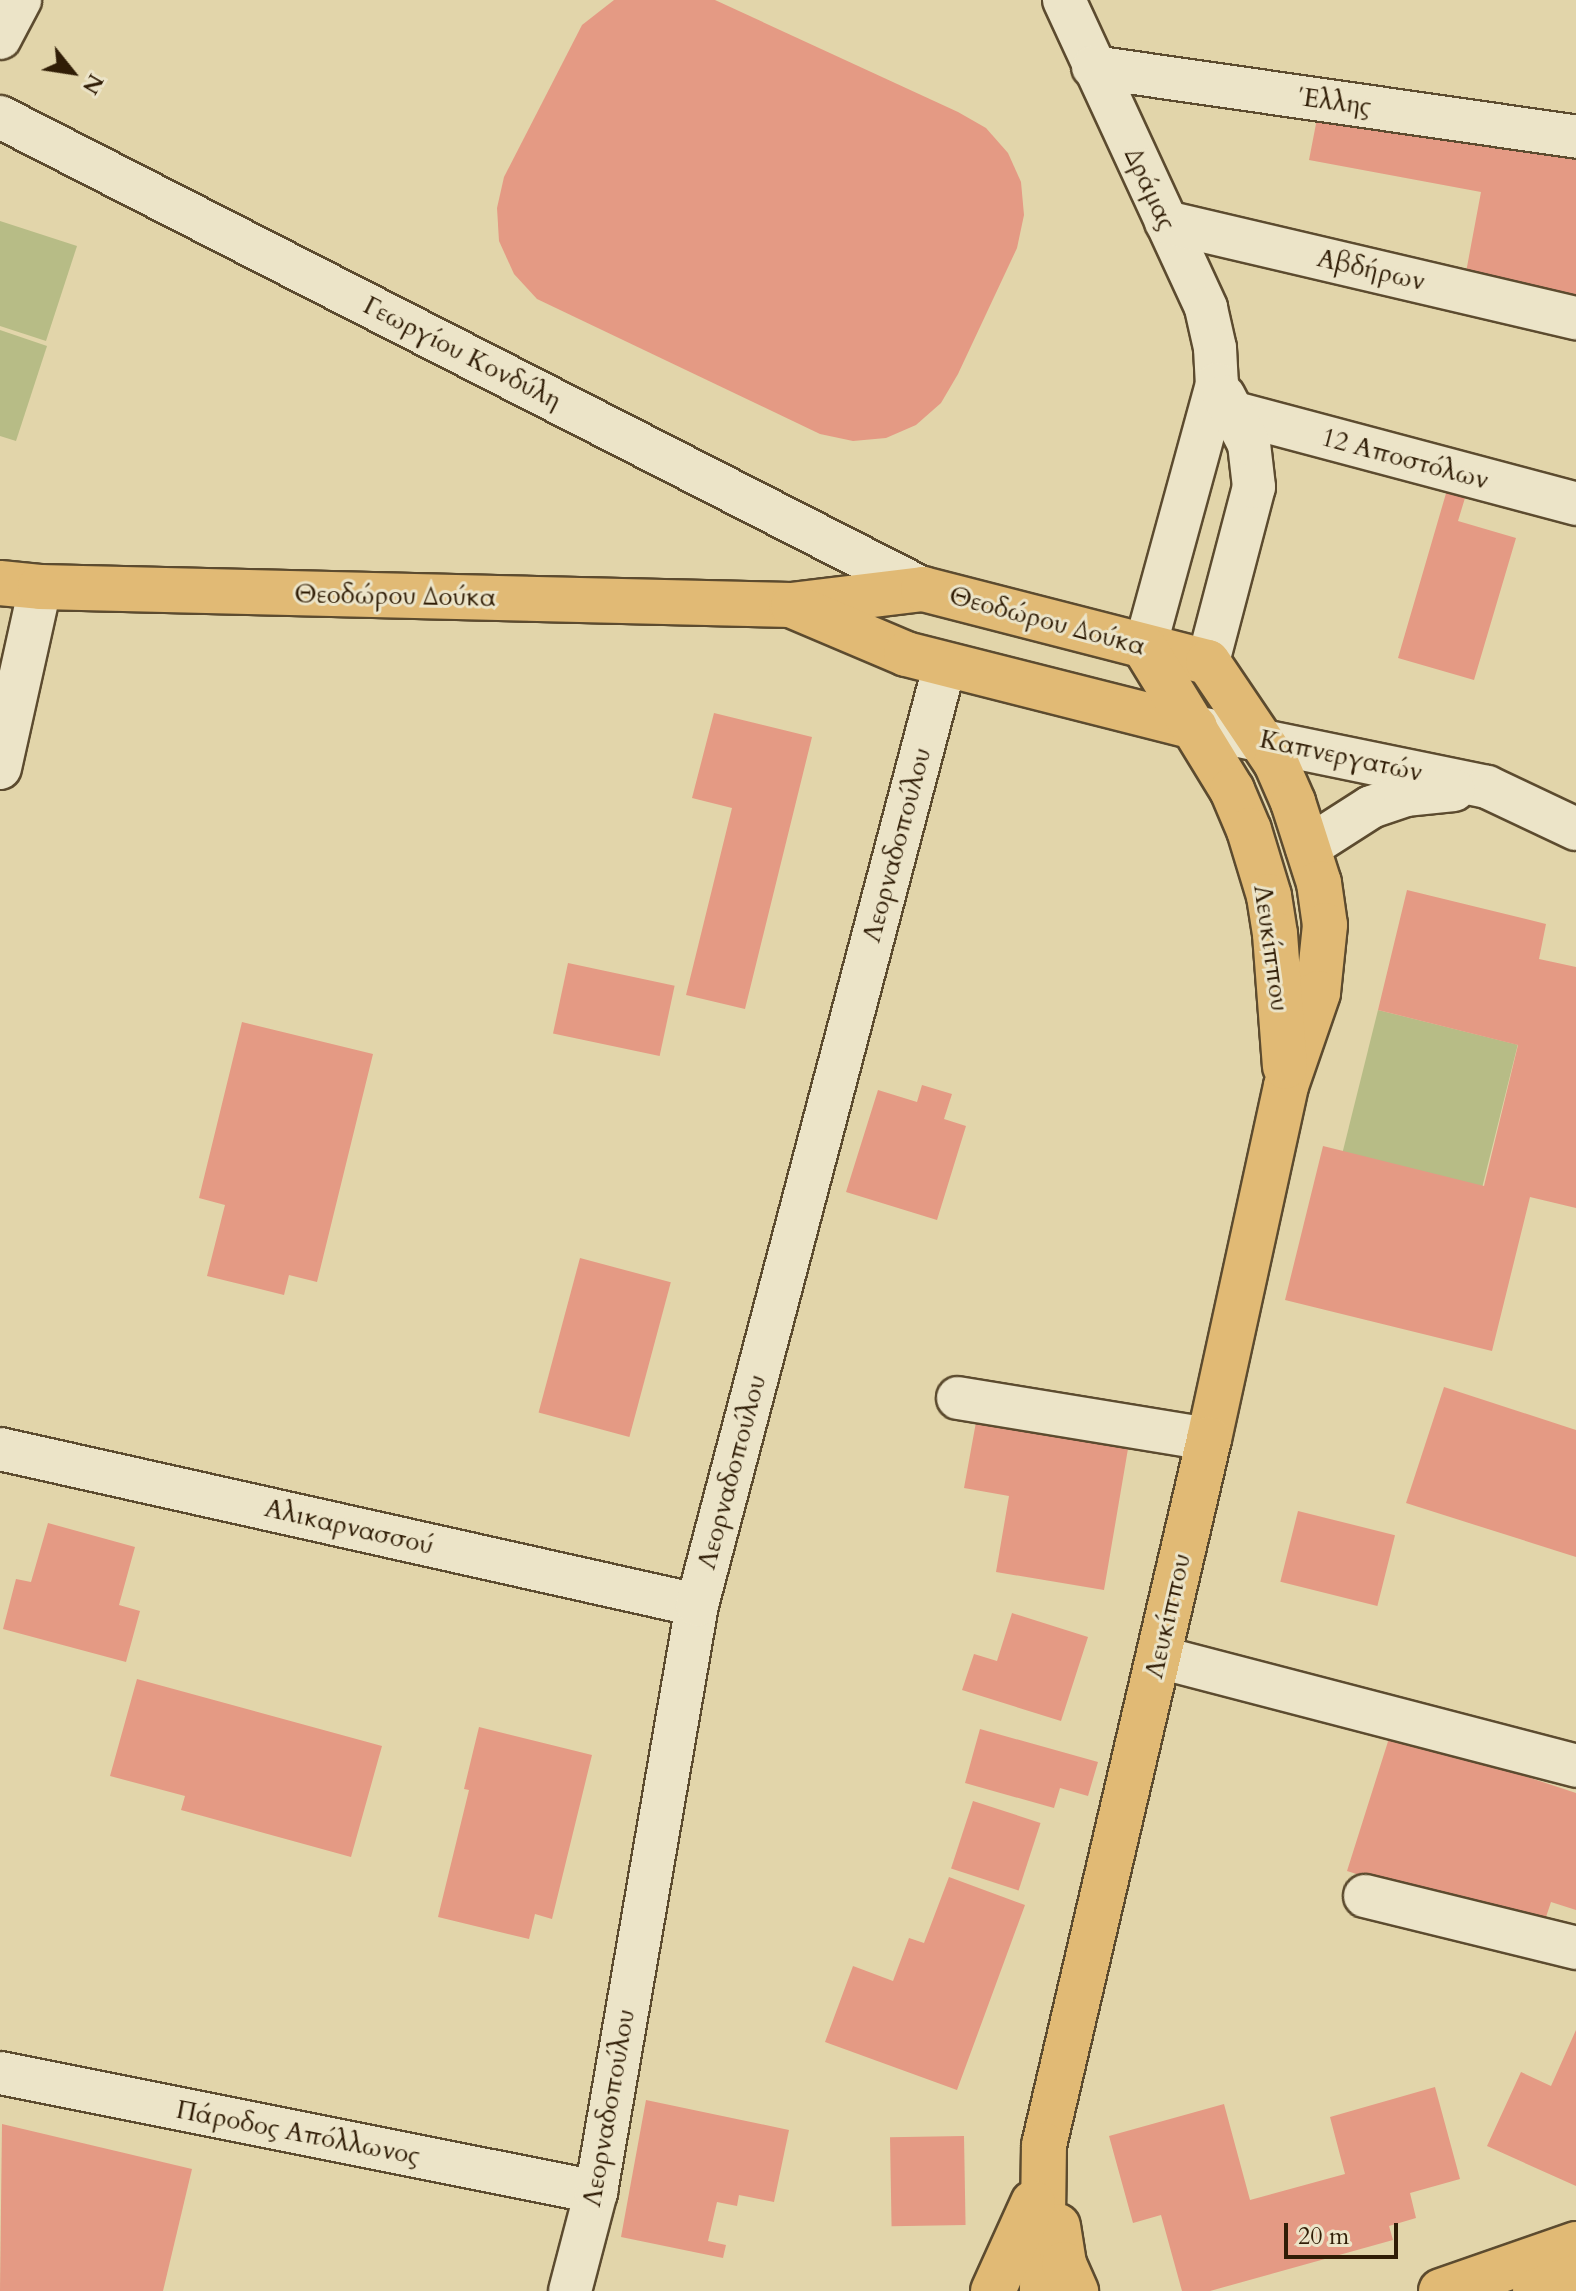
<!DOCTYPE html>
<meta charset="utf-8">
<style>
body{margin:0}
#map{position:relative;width:1576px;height:2291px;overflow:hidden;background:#e2d5aa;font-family:Cardo,serif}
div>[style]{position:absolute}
.green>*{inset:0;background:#b7bc86;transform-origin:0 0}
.building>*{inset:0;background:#e49a84;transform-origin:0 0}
.roads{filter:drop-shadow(2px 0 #5c4b2f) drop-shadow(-2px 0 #5c4b2f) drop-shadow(0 2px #5c4b2f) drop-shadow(0 -2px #5c4b2f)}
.minor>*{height:42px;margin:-21px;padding:0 21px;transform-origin:21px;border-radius:21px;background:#ece4c8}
.major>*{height:44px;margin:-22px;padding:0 22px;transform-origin:22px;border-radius:22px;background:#e1ba75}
span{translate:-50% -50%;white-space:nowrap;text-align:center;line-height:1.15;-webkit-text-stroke:6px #ece4c8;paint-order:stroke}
.street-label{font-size:26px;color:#301d06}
.north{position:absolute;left:32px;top:32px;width:80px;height:80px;-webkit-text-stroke:6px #ece4c8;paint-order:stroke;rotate:120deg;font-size:22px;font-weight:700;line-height:32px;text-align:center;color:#301d06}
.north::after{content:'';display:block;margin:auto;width:28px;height:36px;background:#301d06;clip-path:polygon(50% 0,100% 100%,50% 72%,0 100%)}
.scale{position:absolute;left:1284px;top:2223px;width:114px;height:36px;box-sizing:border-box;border:4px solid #301d06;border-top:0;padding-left:10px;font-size:24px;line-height:28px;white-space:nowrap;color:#301d06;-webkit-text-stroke:6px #ece4c8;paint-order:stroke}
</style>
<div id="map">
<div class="green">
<div style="clip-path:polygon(0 221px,77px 246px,46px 341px,0 326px)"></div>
<div style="clip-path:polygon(0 330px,47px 346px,16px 441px,0 436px)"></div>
<div style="left:1378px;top:1010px;width:144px;height:147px;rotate:14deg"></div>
</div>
<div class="building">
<div style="clip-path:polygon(614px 0,715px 0,958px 112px,986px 128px,1008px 153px,1021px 182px,1024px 215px,1017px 248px,958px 374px,941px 403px,916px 425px,886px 438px,853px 441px,820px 434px,537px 299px,514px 274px,499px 241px,497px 208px,504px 177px,582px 25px)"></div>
<div style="clip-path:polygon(1320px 103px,1576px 151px,1576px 304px,1464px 283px,1481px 192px,1309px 160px)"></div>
<div style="clip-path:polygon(1449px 483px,1468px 488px,1458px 521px,1516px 538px,1474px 680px,1398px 658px)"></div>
<div style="clip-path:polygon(714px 713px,812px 737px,745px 1009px,686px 995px,732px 808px,692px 798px)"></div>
<div style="clip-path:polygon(1407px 890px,1546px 924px,1539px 959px,1576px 967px,1576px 1208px,1530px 1197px,1492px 1351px,1285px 1300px,1323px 1146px,1484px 1186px,1518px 1045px,1378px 1010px)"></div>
<div style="left:568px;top:963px;width:109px;height:72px;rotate:12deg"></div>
<div style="clip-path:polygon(242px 1022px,373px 1054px,317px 1282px,289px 1275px,284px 1295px,207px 1276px,225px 1205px,199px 1198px)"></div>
<div style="clip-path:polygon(922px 1085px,952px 1094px,944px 1119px,966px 1126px,937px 1220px,846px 1192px,878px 1090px,917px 1102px)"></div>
<div style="left:580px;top:1258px;width:94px;height:160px;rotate:15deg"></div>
<div style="clip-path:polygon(1444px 1387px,1576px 1430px,1576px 1557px,1406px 1503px)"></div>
<div style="clip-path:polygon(978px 1411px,1130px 1437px,1104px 1590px,996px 1572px,1009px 1496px,964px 1488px)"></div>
<div style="left:1298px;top:1511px;width:100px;height:73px;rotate:14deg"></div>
<div style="clip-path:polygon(48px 1523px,135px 1547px,119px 1605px,140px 1611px,126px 1662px,3px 1629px,16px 1579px,31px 1582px)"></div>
<div style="clip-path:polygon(1012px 1613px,1088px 1637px,1061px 1721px,962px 1690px,974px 1654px,997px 1661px)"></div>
<div style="clip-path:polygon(137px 1679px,382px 1746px,351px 1857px,181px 1810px,185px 1796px,110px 1776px)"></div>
<div style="clip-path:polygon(479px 1727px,592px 1755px,552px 1919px,535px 1914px,529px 1939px,438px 1917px,469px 1790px,464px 1789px)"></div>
<div style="clip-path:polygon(980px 1729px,1098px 1762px,1088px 1796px,1060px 1788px,1054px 1808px,965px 1783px)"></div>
<div style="clip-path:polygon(1391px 1732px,1576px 1793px,1576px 1910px,1551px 1902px,1541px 1932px,1347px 1871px)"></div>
<div style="left:973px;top:1801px;width:71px;height:71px;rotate:18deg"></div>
<div style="clip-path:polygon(949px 1877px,1025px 1905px,957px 2090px,825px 2042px,853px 1966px,893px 1981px,909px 1938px,924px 1943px)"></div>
<div style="clip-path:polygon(1576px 2030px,1576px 2186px,1487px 2146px,1521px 2072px,1551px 2086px)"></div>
<div style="clip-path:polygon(1435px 2087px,1460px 2179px,1410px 2193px,1416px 2218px,1389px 2226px,1393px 2240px,1210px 2291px,1182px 2291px,1161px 2215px,1133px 2223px,1109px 2136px,1224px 2104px,1250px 2200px,1345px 2174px,1330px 2117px)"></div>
<div style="clip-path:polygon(646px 2100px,789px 2130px,774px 2202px,739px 2195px,737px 2206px,717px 2202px,708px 2241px,726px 2245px,723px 2258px,621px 2237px)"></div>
<div style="clip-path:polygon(2px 2124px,192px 2169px,163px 2291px,0 2291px)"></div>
<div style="left:964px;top:2136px;width:89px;height:74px;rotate:89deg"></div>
</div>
<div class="roads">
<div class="minor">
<div style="left:1064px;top:0;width:339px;rotate:65.2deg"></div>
<div style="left:1206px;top:308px;width:41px;rotate:77.3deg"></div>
<div style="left:1215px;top:348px;width:36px;rotate:87deg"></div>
<div style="left:1217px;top:384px;width:274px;rotate:105.3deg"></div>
<div style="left:0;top:38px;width:43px;rotate:-62.2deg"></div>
<div style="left:1093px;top:67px;width:488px;rotate:8.2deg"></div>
<div style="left:0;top:117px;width:1037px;rotate:27.08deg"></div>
<div style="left:1166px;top:222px;width:421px;rotate:13.2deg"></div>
<div style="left:1235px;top:413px;width:353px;rotate:14.9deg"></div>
<div style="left:1208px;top:662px;width:181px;rotate:-75.3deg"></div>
<div style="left:1254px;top:487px;width:43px;rotate:-96.6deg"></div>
<div style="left:1249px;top:444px;width:54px;rotate:-117.5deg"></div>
<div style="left:1195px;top:727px;width:298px;rotate:11.6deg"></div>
<div style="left:1487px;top:787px;width:98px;rotate:25.3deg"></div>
<div style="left:0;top:768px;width:185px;rotate:-77.5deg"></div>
<div style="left:1307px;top:848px;width:76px;rotate:-32.6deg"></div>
<div style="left:1371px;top:807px;width:36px;rotate:-19deg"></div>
<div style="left:1405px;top:795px;width:49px;rotate:-5.8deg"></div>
<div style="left:958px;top:1398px;width:254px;rotate:9.3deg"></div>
<div style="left:0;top:1449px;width:714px;rotate:12.62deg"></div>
<div style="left:1159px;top:1657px;width:431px;rotate:14.6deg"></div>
<div style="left:1365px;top:1896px;width:217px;rotate:13.8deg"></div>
<div style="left:0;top:2073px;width:608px;rotate:11.29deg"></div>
<div style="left:570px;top:2291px;width:102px;rotate:-75.3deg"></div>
<div style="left:596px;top:2192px;width:596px;rotate:-80.24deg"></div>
<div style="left:697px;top:1605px;width:973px;rotate:-75.24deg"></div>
</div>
<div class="major">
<div style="left:0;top:583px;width:40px;rotate:5.7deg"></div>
<div style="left:40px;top:587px;width:751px;rotate:1.37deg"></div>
<div style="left:791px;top:605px;width:133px;rotate:-6.9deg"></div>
<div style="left:923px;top:589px;width:294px;rotate:14.4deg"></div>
<div style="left:1208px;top:662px;width:122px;rotate:56deg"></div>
<div style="left:1276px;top:763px;width:43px;rotate:66.4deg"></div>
<div style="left:1293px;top:802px;width:85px;rotate:72.2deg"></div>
<div style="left:1319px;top:883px;width:42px;rotate:81.9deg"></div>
<div style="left:1325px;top:925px;width:68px;rotate:95.9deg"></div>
<div style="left:1318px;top:993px;width:98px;rotate:109deg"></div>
<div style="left:1286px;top:1086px;width:361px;rotate:102.3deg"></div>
<div style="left:1209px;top:1439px;width:725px;rotate:103.15deg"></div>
<div style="left:1044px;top:2145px;width:146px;rotate:90.8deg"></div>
<div style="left:793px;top:606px;width:123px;rotate:23deg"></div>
<div style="left:906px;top:654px;width:298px;rotate:14.2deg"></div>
<div style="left:1145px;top:648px;width:167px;rotate:58.5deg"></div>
<div style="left:1232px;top:790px;width:43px;rotate:67deg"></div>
<div style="left:1249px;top:830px;width:69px;rotate:73.1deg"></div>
<div style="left:1269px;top:896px;width:38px;rotate:81deg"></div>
<div style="left:1275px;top:934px;width:133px;rotate:85.7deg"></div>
<div style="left:1058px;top:2226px;width:38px;rotate:81deg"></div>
<div style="left:1064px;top:2264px;width:30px;rotate:66deg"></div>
<div style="left:993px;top:2291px;width:97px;rotate:-65.6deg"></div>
<div style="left:1441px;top:2291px;width:143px;rotate:-19.2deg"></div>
<div style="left:1535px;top:2291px;width:43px;rotate:-18.9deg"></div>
</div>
</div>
<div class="street-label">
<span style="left:1335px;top:102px;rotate:8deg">Έλλης</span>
<span style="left:1150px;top:189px;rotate:65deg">Δράμας</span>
<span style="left:1371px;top:270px;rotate:13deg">Αβδήρων</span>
<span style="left:462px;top:353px;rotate:27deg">Γεωργίου Κονδύλη</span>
<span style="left:1405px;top:459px;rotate:15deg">12 Αποστόλων</span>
<span style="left:395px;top:596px;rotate:1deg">Θεοδώρου Δούκα</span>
<span style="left:1047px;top:621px;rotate:15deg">Θεοδώρου Δούκα</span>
<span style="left:1341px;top:756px;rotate:12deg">Καπνεργατών</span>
<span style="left:897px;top:845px;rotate:-75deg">Λεορναδοπούλου</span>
<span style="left:1271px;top:948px;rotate:82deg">Λευκίππου</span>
<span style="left:732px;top:1472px;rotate:-75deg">Λεορναδοπούλου</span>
<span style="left:349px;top:1527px;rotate:13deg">Αλικαρνασσού</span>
<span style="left:1168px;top:1616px;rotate:-77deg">Λευκίππου</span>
<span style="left:609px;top:2108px;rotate:-80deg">Λεορναδοπούλου</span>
<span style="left:298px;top:2133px;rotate:11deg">Πάροδος Απόλλωνος</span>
</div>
<div class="north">N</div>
<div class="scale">20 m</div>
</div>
